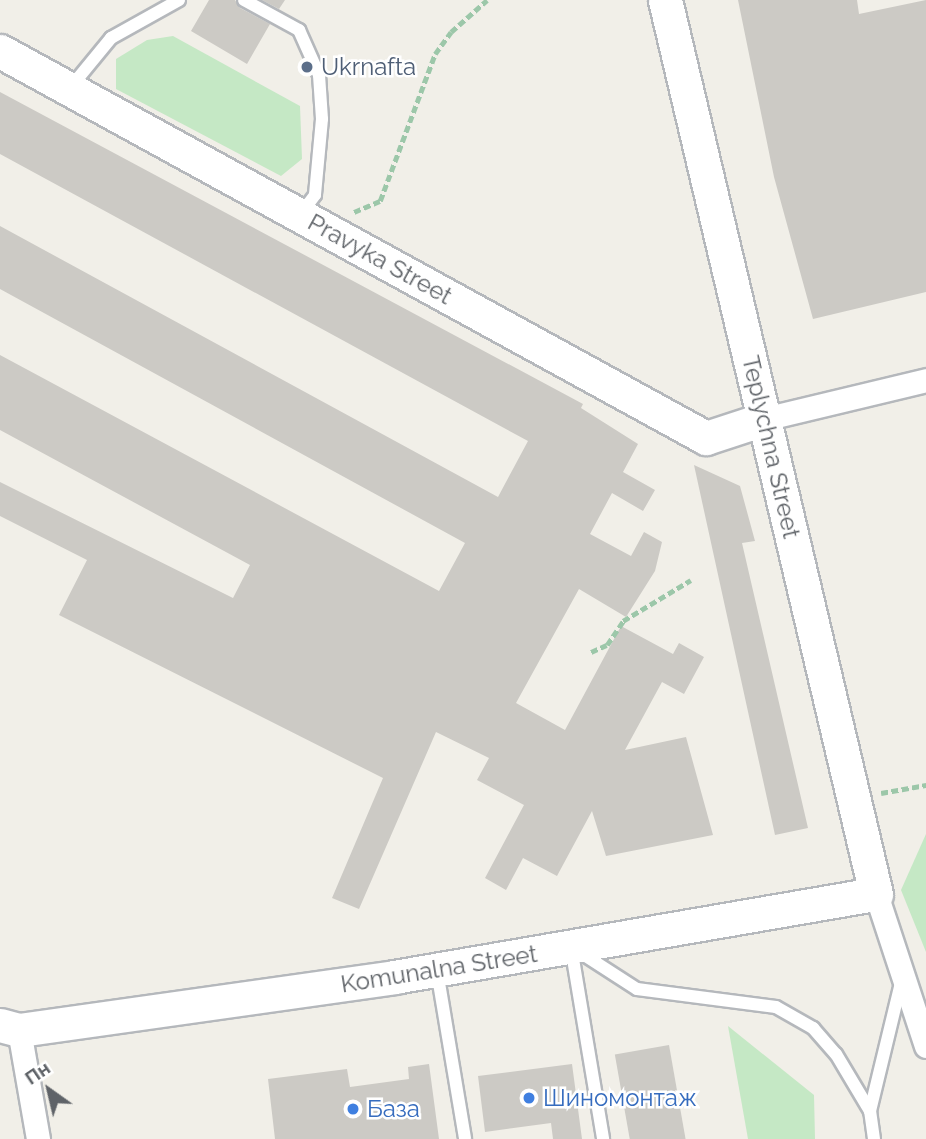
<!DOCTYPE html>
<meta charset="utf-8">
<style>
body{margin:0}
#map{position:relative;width:926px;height:1139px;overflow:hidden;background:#f1efe8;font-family:Raleway,sans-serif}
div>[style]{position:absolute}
.green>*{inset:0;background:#c5e8c5}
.building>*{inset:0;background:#cccac5;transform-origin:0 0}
.path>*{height:4.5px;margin-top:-2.25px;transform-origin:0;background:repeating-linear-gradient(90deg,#9cc7a9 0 7px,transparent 0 10.5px)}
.roads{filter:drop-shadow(2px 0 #b5b8bc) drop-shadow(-2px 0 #b5b8bc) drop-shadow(0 2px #b5b8bc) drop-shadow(0 -2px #b5b8bc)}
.lane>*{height:12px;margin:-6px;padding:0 6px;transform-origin:6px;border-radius:6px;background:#fff}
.street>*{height:23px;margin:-11.5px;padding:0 11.5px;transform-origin:11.5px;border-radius:11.5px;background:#fff}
.secondary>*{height:33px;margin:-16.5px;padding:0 16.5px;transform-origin:16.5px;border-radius:16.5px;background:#fff}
.dots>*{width:19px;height:19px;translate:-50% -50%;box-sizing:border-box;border:4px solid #fff;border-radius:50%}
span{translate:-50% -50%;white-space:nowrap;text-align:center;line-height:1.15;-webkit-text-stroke:5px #fff;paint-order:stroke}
.service-label{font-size:24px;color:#4e5e75}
.left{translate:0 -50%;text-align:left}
.street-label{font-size:24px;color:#5f6368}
.shop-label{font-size:24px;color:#366cbe}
.north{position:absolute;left:14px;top:1055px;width:70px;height:70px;-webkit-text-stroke:5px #fff;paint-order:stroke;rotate:326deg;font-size:19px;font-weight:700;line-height:28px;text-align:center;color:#5f6368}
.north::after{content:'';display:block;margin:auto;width:24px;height:32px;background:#5f6368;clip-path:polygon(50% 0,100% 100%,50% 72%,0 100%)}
</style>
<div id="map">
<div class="green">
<div style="clip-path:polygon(173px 36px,300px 106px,302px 159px,281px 176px,116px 89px,116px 59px,147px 40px)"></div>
<div style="clip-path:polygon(926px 834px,926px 952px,901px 890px)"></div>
<div style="clip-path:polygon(728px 1026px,814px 1095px,815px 1139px,748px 1139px)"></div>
</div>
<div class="building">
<div style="clip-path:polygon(209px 0,235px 0,240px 8px,270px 24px,247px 64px,191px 31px)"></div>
<div style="clip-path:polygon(262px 0,285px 0,279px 9px)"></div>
<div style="clip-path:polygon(738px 0,857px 0,859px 14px,926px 0,926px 292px,813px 319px,774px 177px)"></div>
<div style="clip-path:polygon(0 92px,583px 404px,581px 408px,638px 444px,623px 472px,655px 490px,643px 511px,612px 493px,590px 534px,631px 556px,644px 532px,662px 542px,655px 571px,626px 617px,579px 589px,516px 703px,565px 730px,621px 626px,673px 654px,679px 643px,704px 657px,684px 694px,662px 682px,625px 750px,686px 737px,713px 835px,606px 856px,592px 811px,557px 876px,523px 858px,506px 890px,485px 878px,524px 805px,477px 780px,489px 758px,436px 732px,359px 909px,332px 898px,383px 778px,59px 615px,87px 560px,0 516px,0 482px,233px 598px,250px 565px,0 430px,0 355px,439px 591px,465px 543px,0 289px,0 226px,498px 497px,528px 441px,0 154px)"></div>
<div style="clip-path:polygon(694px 465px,740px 486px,755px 541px,742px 543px,808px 828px,775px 835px)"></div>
<div style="left:669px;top:1045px;width:96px;height:55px;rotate:80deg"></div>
<div style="clip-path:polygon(429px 1064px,439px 1139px,275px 1139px,268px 1079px,347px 1069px,350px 1087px,409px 1079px,408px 1067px)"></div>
<div style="clip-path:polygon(572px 1064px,582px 1139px,553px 1139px,551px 1123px,485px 1132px,478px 1076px)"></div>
</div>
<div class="path">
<div style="left:354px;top:212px;width:28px;rotate:-23deg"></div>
<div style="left:380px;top:201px;width:157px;rotate:-69.5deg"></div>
<div style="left:435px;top:54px;width:27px;rotate:-54deg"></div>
<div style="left:451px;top:32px;width:48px;rotate:-41.6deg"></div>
<div style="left:591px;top:652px;width:17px;rotate:-24deg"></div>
<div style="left:607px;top:645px;width:29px;rotate:-56deg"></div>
<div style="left:623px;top:621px;width:79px;rotate:-31.1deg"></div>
<div style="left:881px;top:793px;width:46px;rotate:-10.1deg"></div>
</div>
<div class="roads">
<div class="lane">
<div style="left:244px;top:0;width:63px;rotate:28.6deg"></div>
<div style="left:299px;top:30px;width:49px;rotate:66deg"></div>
<div style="left:319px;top:75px;width:44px;rotate:86.1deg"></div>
<div style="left:322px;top:119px;width:76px;rotate:95.3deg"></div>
<div style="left:315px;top:195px;width:25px;rotate:127deg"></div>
<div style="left:70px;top:88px;width:65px;rotate:-50.6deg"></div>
<div style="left:111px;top:38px;width:78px;rotate:-29.2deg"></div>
<div style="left:571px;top:947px;width:195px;rotate:80.5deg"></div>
<div style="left:578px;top:951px;width:70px;rotate:32.8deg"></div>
<div style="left:637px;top:989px;width:140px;rotate:7.4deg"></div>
<div style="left:776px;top:1007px;width:43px;rotate:29.6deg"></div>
<div style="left:813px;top:1028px;width:35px;rotate:49deg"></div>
<div style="left:836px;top:1054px;width:66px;rotate:59.2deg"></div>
<div style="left:437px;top:971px;width:170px;rotate:80.5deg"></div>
<div style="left:874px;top:1139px;width:28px;rotate:-98deg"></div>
<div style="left:870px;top:1111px;width:132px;rotate:-76.4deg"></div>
</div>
<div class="street">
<div style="left:764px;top:419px;width:167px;rotate:-13.5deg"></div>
<div style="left:876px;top:894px;width:160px;rotate:71.8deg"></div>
<div style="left:19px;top:1030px;width:111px;rotate:80.1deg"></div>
</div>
<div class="secondary">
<div style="left:0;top:51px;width:805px;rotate:28.73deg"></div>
<div style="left:706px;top:438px;width:61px;rotate:-18.1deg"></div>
<div style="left:0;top:1025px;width:20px;rotate:15deg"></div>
<div style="left:19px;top:1030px;width:379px;rotate:-8deg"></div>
<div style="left:394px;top:977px;width:489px;rotate:-9.8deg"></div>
<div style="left:876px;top:894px;width:919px;rotate:-103.28deg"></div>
</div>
</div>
<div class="dots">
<div style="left:307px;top:67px;background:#5c6f8a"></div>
<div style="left:529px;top:1098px;background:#3f7fe0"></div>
<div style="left:353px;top:1109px;background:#3f7fe0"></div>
</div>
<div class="service-label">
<span class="left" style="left:321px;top:67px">Ukrnafta</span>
</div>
<div class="street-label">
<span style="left:380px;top:259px;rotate:29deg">Pravyka Street</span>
<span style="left:771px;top:447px;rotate:77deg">Teplychna Street</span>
<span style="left:439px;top:969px;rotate:-9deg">Komunalna Street</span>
</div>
<div class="shop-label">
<span class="left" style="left:543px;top:1098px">Шиномонтаж</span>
<span class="left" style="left:367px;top:1109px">База</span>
</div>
<div class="north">Пн</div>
</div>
